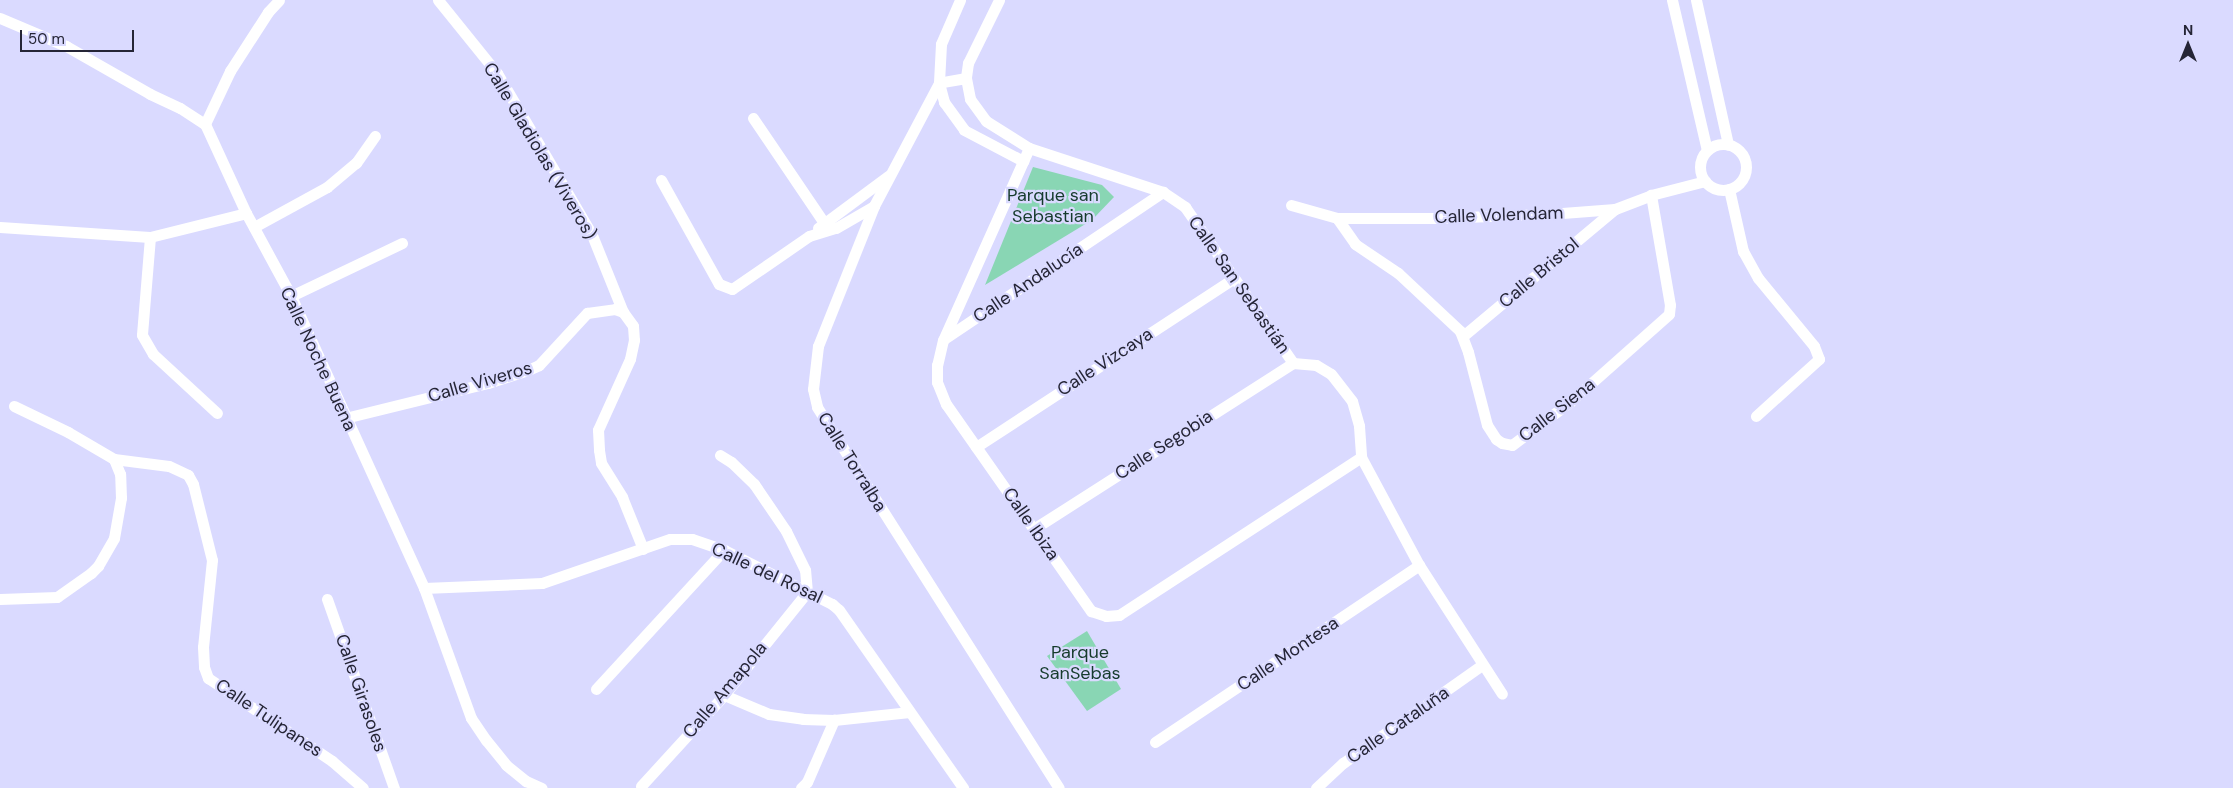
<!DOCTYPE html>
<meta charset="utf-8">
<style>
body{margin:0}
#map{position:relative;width:2233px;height:788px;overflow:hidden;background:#dadaff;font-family:"DM Sans",sans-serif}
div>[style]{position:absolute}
.green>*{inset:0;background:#89d6b4}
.street>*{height:11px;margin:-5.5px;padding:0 5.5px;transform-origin:5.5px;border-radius:5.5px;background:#fff}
.street>.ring{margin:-5.5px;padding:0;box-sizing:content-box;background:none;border:11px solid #fff;border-radius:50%}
span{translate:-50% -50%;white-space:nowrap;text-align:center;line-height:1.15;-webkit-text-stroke:4.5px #dadaff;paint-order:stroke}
.street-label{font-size:18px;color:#252536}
.park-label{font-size:18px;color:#153b2c}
.north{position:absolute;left:2163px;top:20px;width:50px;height:50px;-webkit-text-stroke:4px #dadaff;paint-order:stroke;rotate:0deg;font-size:14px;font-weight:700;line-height:20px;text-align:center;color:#252536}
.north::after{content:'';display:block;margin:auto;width:18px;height:22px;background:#252536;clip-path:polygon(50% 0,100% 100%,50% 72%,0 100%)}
.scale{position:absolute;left:20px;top:30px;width:114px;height:22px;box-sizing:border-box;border:2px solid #252536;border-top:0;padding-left:6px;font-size:15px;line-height:18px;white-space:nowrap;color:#252536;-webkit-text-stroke:4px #dadaff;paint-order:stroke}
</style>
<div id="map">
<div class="green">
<div style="clip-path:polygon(1033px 167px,1102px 185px,1114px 197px,1092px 220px,985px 285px)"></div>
<div style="clip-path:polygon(1087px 631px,1121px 689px,1087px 711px,1047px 656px)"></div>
</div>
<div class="street">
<div style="left:438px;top:0;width:94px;rotate:51.1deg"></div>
<div style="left:497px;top:73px;width:188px;rotate:59.6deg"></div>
<div style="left:592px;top:235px;width:83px;rotate:68.1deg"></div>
<div style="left:623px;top:312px;width:17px;rotate:54deg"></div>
<div style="left:633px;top:326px;width:14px;rotate:86deg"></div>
<div style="left:634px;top:340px;width:19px;rotate:102deg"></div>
<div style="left:630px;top:359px;width:78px;rotate:114.3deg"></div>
<div style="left:598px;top:430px;width:20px;rotate:87deg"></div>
<div style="left:599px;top:450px;width:13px;rotate:81deg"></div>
<div style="left:601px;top:463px;width:40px;rotate:58deg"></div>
<div style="left:622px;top:497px;width:56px;rotate:68deg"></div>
<div style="left:960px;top:0;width:48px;rotate:113.4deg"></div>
<div style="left:941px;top:44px;width:39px;rotate:93deg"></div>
<div style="left:939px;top:83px;width:20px;rotate:75deg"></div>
<div style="left:944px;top:102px;width:34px;rotate:54deg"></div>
<div style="left:964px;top:130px;width:67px;rotate:27.7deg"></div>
<div style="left:999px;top:0;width:70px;rotate:116.2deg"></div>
<div style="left:968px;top:63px;width:15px;rotate:98deg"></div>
<div style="left:966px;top:78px;width:21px;rotate:79deg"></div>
<div style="left:970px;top:99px;width:27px;rotate:54deg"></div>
<div style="left:986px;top:121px;width:51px;rotate:32.1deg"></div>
<div style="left:1029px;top:148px;width:141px;rotate:18.2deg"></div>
<div style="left:1163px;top:192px;width:27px;rotate:34deg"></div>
<div style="left:1185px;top:207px;width:190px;rotate:55.3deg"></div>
<div style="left:1293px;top:363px;width:23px;rotate:5deg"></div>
<div style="left:1316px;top:365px;width:17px;rotate:31deg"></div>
<div style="left:1331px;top:374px;width:34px;rotate:52deg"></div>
<div style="left:1352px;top:401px;width:26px;rotate:74deg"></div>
<div style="left:1359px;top:426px;width:31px;rotate:86deg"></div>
<div style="left:1361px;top:457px;width:123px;rotate:61.8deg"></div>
<div style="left:1419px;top:565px;width:153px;rotate:57.2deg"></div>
<div style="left:1672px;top:0;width:154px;rotate:76.9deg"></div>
<div style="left:1696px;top:0;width:148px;rotate:77.5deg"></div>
<div style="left:0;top:18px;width:72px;rotate:23deg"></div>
<div style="left:66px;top:46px;width:97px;rotate:29.7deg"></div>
<div style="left:150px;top:94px;width:33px;rotate:25deg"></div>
<div style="left:180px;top:108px;width:30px;rotate:33deg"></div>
<div style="left:205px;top:124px;width:98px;rotate:65.3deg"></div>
<div style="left:246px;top:213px;width:94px;rotate:61.5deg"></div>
<div style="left:291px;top:296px;width:321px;rotate:65.5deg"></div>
<div style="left:424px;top:588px;width:138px;rotate:70.1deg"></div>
<div style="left:471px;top:718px;width:27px;rotate:56deg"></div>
<div style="left:486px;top:740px;width:32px;rotate:51deg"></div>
<div style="left:506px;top:765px;width:26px;rotate:39deg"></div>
<div style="left:526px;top:781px;width:17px;rotate:24deg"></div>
<div style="left:966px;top:78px;width:27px;rotate:170deg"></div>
<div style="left:939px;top:83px;width:139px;rotate:117.9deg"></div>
<div style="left:874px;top:206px;width:151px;rotate:111.8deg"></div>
<div style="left:818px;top:346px;width:43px;rotate:96.6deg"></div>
<div style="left:813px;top:389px;width:18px;rotate:77deg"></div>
<div style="left:817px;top:407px;width:451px;rotate:57.6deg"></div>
<div style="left:753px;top:118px;width:127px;rotate:55.9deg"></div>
<div style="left:205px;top:124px;width:59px;rotate:-64.7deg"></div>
<div style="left:230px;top:71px;width:70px;rotate:-57.2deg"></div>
<div style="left:268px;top:12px;width:16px;rotate:-47deg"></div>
<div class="ring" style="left:1700px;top:144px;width:35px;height:35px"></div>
<div style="left:1029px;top:148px;width:210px;rotate:114.1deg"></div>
<div style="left:943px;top:340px;width:26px;rotate:103deg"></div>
<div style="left:937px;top:365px;width:17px;rotate:90deg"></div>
<div style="left:937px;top:382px;width:24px;rotate:68deg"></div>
<div style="left:946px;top:404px;width:253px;rotate:55deg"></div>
<div style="left:1091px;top:611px;width:16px;rotate:18deg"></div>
<div style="left:1106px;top:616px;width:13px;rotate:-4deg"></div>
<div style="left:1119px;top:615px;width:289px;rotate:-33.1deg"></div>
<div style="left:661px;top:180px;width:119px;rotate:60.9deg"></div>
<div style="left:719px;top:284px;width:14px;rotate:21deg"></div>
<div style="left:732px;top:289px;width:93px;rotate:-34.5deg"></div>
<div style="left:809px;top:236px;width:28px;rotate:-17deg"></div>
<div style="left:836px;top:228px;width:44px;rotate:-30.1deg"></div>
<div style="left:1729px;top:189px;width:64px;rotate:77.3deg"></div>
<div style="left:1743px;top:251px;width:31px;rotate:61deg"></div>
<div style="left:1758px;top:278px;width:88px;rotate:50.5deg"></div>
<div style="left:1814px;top:346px;width:14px;rotate:69deg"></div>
<div style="left:1819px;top:359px;width:85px;rotate:137.9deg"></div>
<div style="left:1291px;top:205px;width:48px;rotate:15.8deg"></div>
<div style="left:1337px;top:218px;width:101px"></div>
<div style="left:1438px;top:218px;width:111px;rotate:-2.1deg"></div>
<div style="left:1549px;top:214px;width:66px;rotate:-4.3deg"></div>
<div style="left:1615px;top:209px;width:39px;rotate:-21deg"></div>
<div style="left:1651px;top:195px;width:56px;rotate:-14.5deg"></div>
<div style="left:1337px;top:218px;width:32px;rotate:55deg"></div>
<div style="left:1355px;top:244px;width:52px;rotate:34deg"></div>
<div style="left:1398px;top:273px;width:85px;rotate:43.1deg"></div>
<div style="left:1460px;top:331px;width:22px;rotate:69deg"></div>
<div style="left:1468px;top:352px;width:75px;rotate:75.4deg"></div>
<div style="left:1487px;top:425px;width:17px;rotate:57deg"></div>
<div style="left:1496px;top:439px;width:7px;rotate:34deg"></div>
<div style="left:1502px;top:443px;width:10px;rotate:11deg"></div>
<div style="left:1512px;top:445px;width:72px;rotate:-36.6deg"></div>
<div style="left:1570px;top:402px;width:132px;rotate:-41.6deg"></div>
<div style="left:1669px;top:314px;width:9px;rotate:-84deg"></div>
<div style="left:1670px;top:305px;width:112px;rotate:-99.8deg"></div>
<div style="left:0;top:227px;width:150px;rotate:3.8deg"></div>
<div style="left:150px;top:237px;width:99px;rotate:-14deg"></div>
<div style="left:254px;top:227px;width:83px;rotate:-28.7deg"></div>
<div style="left:327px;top:187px;width:38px;rotate:-40deg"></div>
<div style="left:356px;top:163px;width:33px;rotate:-55deg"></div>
<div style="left:818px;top:228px;width:87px;rotate:-36.6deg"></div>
<div style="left:150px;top:237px;width:98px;rotate:94.7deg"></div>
<div style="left:142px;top:335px;width:22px;rotate:60deg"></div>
<div style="left:153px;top:354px;width:87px;rotate:42.7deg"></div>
<div style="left:291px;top:296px;width:123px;rotate:-25.5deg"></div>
<div style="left:1463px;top:336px;width:198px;rotate:-39.9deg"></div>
<div style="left:944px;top:339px;width:264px;rotate:-33.9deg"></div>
<div style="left:345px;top:418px;width:147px;rotate:-13.8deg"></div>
<div style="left:488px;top:383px;width:42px;rotate:-18deg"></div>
<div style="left:528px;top:370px;width:12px;rotate:-24deg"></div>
<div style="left:539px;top:365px;width:71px;rotate:-47.3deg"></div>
<div style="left:587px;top:313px;width:28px;rotate:-8deg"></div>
<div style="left:615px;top:309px;width:9px;rotate:21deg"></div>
<div style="left:976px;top:447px;width:308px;rotate:-33.2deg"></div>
<div style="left:114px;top:459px;width:55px;rotate:7.3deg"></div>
<div style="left:169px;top:466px;width:21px;rotate:25deg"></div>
<div style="left:188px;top:475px;width:10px;rotate:61deg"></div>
<div style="left:193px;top:484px;width:78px;rotate:76deg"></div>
<div style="left:212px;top:560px;width:87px;rotate:95.9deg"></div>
<div style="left:203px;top:647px;width:20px;rotate:87deg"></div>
<div style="left:204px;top:667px;width:12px;rotate:70deg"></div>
<div style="left:208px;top:678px;width:149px;rotate:33.8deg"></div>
<div style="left:332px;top:761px;width:41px;rotate:41.1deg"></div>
<div style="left:1035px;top:528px;width:306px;rotate:-32.6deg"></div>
<div style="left:424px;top:588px;width:118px;rotate:-2.4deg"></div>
<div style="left:542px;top:583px;width:135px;rotate:-19deg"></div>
<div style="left:670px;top:539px;width:22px"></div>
<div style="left:692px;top:539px;width:34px;rotate:19deg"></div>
<div style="left:724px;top:550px;width:121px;rotate:26.6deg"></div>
<div style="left:832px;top:604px;width:9px;rotate:41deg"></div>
<div style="left:839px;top:610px;width:217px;rotate:55.1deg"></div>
<div style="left:0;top:599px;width:57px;rotate:-2deg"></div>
<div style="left:57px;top:597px;width:42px;rotate:-35.2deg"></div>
<div style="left:91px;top:573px;width:10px;rotate:-45deg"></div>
<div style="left:98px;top:566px;width:32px;rotate:-60deg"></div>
<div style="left:114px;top:538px;width:41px;rotate:-80.1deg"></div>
<div style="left:121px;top:498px;width:24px;rotate:-92deg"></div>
<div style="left:120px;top:474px;width:16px;rotate:-112deg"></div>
<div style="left:114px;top:459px;width:53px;rotate:-149.6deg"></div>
<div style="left:68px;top:432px;width:60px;rotate:-154.3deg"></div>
<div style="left:327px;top:599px;width:201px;rotate:70.5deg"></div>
<div style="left:596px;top:689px;width:189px;rotate:-47.4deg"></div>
<div style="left:724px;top:695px;width:49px;rotate:22.9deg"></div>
<div style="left:769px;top:714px;width:34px;rotate:8deg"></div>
<div style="left:803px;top:719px;width:31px;rotate:2deg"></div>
<div style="left:834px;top:720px;width:76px;rotate:-6deg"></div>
<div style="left:1155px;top:742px;width:318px;rotate:-33.8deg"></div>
<div style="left:641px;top:786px;width:123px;rotate:-47.6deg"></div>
<div style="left:724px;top:695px;width:132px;rotate:-51.1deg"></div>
<div style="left:807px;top:592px;width:22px;rotate:-95deg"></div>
<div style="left:805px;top:570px;width:43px;rotate:-116deg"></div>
<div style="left:786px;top:531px;width:57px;rotate:-124.2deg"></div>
<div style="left:754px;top:484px;width:32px;rotate:-136deg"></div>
<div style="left:731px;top:462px;width:13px;rotate:-148deg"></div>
<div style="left:801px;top:788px;width:8px;rotate:-45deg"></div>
<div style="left:807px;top:782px;width:68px;rotate:-66.5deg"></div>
<div style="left:1316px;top:788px;width:37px;rotate:-43deg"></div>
<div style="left:1343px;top:763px;width:170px;rotate:-35.2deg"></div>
</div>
<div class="street-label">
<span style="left:540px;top:151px;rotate:59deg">Calle Gladiolas (Viveros)</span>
<span style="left:1499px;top:215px;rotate:-2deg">Calle Volendam</span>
<span style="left:1539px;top:273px;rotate:-40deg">Calle Bristol</span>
<span style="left:1028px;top:283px;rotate:-34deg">Calle Andalucía</span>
<span style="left:1239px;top:285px;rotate:55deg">Calle San Sebastián</span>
<span style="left:318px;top:359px;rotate:65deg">Calle Noche Buena</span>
<span style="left:1105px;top:362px;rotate:-33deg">Calle Vizcaya</span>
<span style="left:480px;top:382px;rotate:-16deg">Calle Viveros</span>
<span style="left:1557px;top:410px;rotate:-38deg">Calle Siena</span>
<span style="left:1164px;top:445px;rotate:-33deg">Calle Segobia</span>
<span style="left:852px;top:462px;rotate:58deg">Calle Torralba</span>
<span style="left:1031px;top:524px;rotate:55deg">Calle Ibiza</span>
<span style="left:767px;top:573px;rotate:25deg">Calle del Rosal</span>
<span style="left:1288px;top:654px;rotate:-34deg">Calle Montesa</span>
<span style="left:725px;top:690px;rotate:-50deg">Calle Amapola</span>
<span style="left:361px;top:693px;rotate:71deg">Calle Girasoles</span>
<span style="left:269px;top:718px;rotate:34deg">Calle Tulipanes</span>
<span style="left:1398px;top:725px;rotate:-35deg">Calle Cataluña</span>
</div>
<div class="park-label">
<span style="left:1053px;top:206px">Parque san<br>Sebastian</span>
<span style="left:1080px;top:663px">Parque<br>SanSebas</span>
</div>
<div class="north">N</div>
<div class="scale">50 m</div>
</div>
